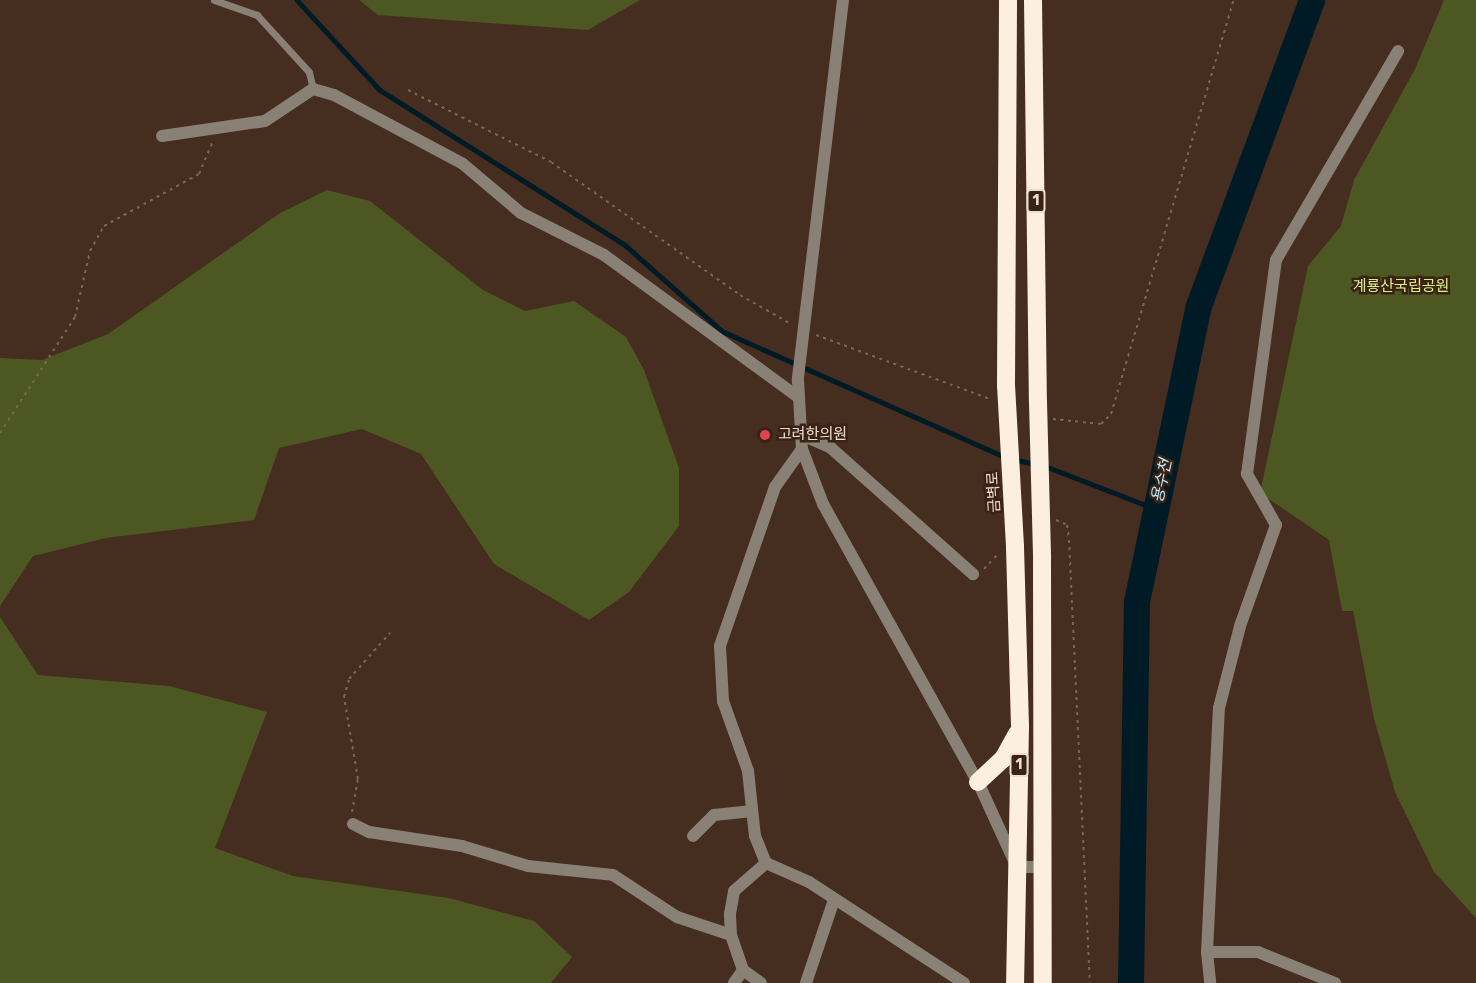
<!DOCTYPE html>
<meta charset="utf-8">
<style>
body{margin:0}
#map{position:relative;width:1476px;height:983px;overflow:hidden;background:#452d1f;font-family:Rubik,"Noto Sans KR",sans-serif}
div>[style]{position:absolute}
.green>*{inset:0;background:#4d5722}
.stream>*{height:4.5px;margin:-2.25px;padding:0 2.25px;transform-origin:2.25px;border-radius:2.25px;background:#001b25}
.river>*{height:26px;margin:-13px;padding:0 13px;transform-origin:13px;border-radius:13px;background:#001b25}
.path>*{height:2px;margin-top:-1px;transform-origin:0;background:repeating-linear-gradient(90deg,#7b6559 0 3px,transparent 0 7.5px)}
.lane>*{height:7px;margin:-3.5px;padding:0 3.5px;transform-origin:3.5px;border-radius:3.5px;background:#8a8176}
.street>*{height:12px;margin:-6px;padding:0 6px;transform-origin:6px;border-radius:6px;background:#8a8176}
.highway>*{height:18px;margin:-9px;padding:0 9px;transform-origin:9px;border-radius:9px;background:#fdefdf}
.highway-bridge>*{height:18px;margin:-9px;padding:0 9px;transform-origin:9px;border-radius:9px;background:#fdefdf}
.dots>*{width:16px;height:16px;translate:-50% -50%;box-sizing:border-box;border:3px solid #3a2315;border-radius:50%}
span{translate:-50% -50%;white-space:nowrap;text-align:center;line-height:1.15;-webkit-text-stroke:5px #3a2315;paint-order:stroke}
.shield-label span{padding:2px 4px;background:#3a2315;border:2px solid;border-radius:4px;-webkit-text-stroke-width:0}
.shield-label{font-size:14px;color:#eddcd4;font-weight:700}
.park-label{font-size:15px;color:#daf088}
.poi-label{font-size:15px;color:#eddcd4}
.left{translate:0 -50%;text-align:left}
.street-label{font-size:15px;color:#eddcd4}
.water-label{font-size:16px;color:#bbe8fa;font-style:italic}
</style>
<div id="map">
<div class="green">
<div style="clip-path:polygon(359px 0,640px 0,588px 30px,378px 15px)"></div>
<div style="clip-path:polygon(1444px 0,1476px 0,1476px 918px,1434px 872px,1395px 792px,1374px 719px,1353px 611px,1342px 611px,1329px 540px,1260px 493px,1308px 266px,1341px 226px,1354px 180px,1415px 69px)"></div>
<div style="clip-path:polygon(327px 190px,370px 201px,483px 290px,525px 311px,574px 301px,626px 337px,644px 370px,679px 468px,679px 526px,629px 592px,589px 620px,494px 564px,421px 454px,362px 429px,279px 448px,254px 520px,106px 538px,33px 556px,0 606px,0 358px,42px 360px,108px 334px,280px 213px)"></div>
<div style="clip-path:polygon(0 617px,38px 675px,169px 686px,267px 712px,215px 848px,293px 876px,449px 898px,534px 921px,572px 957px,551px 983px,0 983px)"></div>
</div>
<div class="stream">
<div style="left:297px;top:0;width:122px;rotate:47.3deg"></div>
<div style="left:380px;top:90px;width:289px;rotate:32.3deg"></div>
<div style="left:624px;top:244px;width:131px;rotate:41.6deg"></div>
<div style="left:722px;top:331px;width:310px;rotate:24deg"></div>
<div style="left:1013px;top:459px;width:22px;rotate:13deg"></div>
<div style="left:1045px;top:466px;width:119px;rotate:21.2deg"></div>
</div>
<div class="river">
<div style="left:1131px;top:983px;width:381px;rotate:-89.1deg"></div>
<div style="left:1137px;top:602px;width:302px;rotate:-78.2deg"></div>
<div style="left:1199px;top:306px;width:326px;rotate:-69.7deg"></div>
</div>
<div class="path">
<div style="left:408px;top:90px;width:160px;rotate:26.7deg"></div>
<div style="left:551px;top:162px;width:231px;rotate:35.1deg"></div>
<div style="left:740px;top:295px;width:59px;rotate:29.6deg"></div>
<div style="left:816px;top:335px;width:185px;rotate:20.2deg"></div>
<div style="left:1053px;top:419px;width:48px;rotate:5.9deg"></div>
<div style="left:1101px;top:424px;width:14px;rotate:-45deg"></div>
<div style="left:1111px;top:414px;width:432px;rotate:-73.5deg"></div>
<div style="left:0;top:433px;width:138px;rotate:-57.1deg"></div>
<div style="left:75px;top:317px;width:68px;rotate:-77.2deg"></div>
<div style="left:90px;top:251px;width:29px;rotate:-61deg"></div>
<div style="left:104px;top:226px;width:108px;rotate:-28.7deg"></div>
<div style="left:199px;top:174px;width:34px;rotate:-67deg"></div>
<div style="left:1056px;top:520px;width:12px;rotate:24deg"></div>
<div style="left:1067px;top:525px;width:15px;rotate:82deg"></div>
<div style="left:1069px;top:540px;width:443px;rotate:87.3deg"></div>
<div style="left:984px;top:569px;width:21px;rotate:-47deg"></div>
<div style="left:352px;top:812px;width:34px;rotate:-80deg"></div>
<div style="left:358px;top:779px;width:83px;rotate:-99.7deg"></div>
<div style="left:344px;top:697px;width:19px;rotate:-74deg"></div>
<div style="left:349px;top:679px;width:62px;rotate:-48.3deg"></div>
</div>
<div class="lane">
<div style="left:214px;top:0;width:46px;rotate:19.2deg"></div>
<div style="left:257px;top:15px;width:77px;rotate:47.6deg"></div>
<div style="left:309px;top:72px;width:17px;rotate:77deg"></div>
</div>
<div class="street">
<div style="left:843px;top:0;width:383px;rotate:96.8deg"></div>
<div style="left:798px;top:380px;width:69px;rotate:86.7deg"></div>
<div style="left:802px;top:449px;width:59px;rotate:69.1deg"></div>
<div style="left:823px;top:504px;width:318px;rotate:60.9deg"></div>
<div style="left:978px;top:782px;width:94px;rotate:65.4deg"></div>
<div style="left:1017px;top:867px;width:27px"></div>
<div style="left:162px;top:136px;width:104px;rotate:-8.3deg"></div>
<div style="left:265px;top:121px;width:58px;rotate:-33.7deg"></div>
<div style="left:313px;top:89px;width:22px;rotate:16deg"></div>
<div style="left:334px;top:95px;width:146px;rotate:28.1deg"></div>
<div style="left:463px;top:164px;width:76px;rotate:40.2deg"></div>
<div style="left:521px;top:213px;width:93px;rotate:26.8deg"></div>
<div style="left:604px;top:255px;width:240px;rotate:36.2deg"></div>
<div style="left:800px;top:434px;width:34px;rotate:24deg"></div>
<div style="left:831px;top:448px;width:190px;rotate:41.6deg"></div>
<div style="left:802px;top:449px;width:47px;rotate:125.4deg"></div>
<div style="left:775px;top:487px;width:168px;rotate:109.1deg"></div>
<div style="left:720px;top:646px;width:55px;rotate:86.9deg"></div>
<div style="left:723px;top:701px;width:74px;rotate:70.3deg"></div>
<div style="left:748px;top:771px;width:65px;rotate:83.9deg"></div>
<div style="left:755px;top:836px;width:29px;rotate:68deg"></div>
<div style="left:766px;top:863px;width:47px;rotate:23.8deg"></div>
<div style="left:809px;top:882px;width:185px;rotate:33.1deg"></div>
<div style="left:353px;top:824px;width:18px;rotate:27deg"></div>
<div style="left:369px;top:832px;width:94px;rotate:8.6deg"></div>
<div style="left:462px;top:846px;width:69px;rotate:16.9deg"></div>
<div style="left:528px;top:866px;width:85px;rotate:6deg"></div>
<div style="left:613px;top:875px;width:77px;rotate:33.3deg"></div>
<div style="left:677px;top:917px;width:57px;rotate:18.4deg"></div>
<div style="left:693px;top:836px;width:30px;rotate:-45deg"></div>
<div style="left:714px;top:815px;width:36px;rotate:-6deg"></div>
<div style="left:1207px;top:952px;width:31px;rotate:84deg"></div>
<div style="left:734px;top:983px;width:16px;rotate:-55deg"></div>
<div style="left:761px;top:983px;width:22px;rotate:-144deg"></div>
<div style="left:743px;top:970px;width:37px;rotate:-109deg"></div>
<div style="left:731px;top:935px;width:21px;rotate:-93deg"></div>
<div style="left:730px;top:914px;width:23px;rotate:-80deg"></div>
<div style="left:734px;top:891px;width:43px;rotate:-41.2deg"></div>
<div style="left:806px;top:983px;width:88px;rotate:-71.4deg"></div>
<div style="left:1335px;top:983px;width:83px;rotate:-158.1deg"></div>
<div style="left:1258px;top:952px;width:51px;rotate:180deg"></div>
<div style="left:1207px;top:952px;width:244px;rotate:-87.2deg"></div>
<div style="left:1219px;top:708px;width:85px;rotate:-75.6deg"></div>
<div style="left:1240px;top:626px;width:107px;rotate:-70.4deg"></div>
<div style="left:1276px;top:525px;width:59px;rotate:-119.6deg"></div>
<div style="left:1247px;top:474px;width:216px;rotate:-82.3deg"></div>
<div style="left:1276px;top:260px;width:242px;rotate:-59.7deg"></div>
</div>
<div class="highway">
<div style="left:1033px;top:0;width:402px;rotate:89.3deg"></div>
<div style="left:1006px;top:385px;width:385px;rotate:-89.7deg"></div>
<div style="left:1015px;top:547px;width:180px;rotate:88.4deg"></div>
<div style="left:1020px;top:727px;width:256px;rotate:91.1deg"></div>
<div style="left:1042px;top:558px;width:425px;rotate:89.9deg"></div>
<div style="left:978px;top:782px;width:34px;rotate:-43deg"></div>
<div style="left:1003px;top:759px;width:29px;rotate:-61deg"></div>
</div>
<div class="highway-bridge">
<div style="left:1006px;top:385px;width:162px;rotate:86.8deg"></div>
<div style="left:1038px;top:402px;width:156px;rotate:88.5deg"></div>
</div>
<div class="dots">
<div style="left:765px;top:435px;background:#e0444e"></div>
</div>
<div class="shield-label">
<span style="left:1036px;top:201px">1</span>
<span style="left:1019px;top:765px">1</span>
</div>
<div class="park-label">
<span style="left:1401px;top:287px">계룡산국립공원</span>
</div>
<div class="poi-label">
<span class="left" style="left:778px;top:435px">고려한의원</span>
</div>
<div class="street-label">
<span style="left:994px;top:492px;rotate:-93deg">금벽로</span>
</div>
<div class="water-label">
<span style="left:1162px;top:481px;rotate:-78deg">용수천</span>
</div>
</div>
